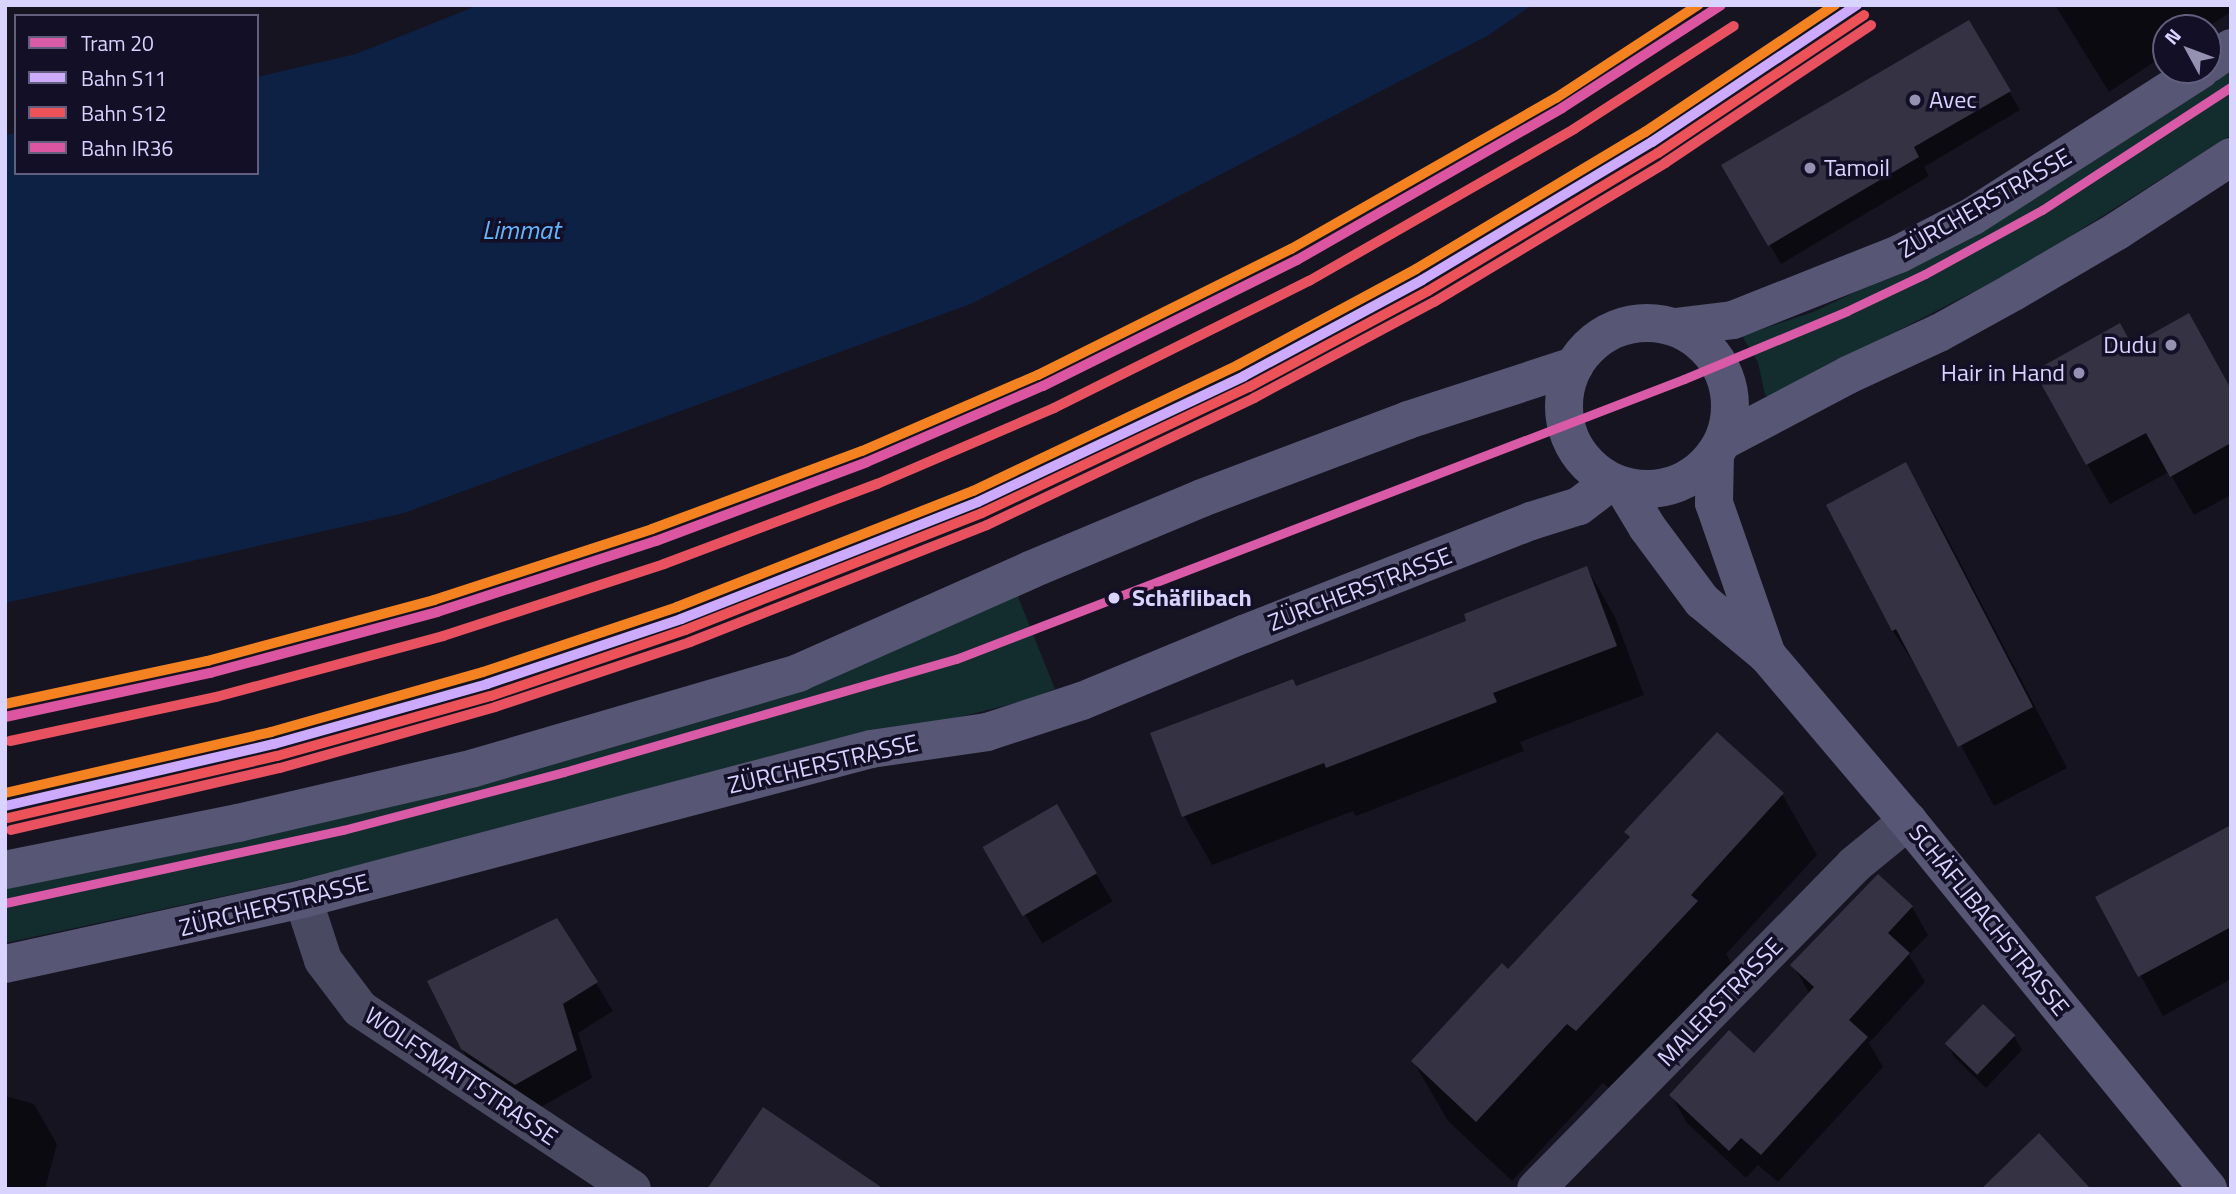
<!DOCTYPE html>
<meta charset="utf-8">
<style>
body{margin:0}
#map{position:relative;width:2236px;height:1194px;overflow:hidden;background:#161421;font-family:"Titillium Web",sans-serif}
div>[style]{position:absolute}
.green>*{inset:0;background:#132c2d}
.water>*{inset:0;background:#0d2144}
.shadow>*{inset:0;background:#0007;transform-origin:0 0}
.building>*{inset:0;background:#343243;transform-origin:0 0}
.street>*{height:38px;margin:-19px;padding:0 19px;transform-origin:19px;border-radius:19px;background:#4a4962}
.secondary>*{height:38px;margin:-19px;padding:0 19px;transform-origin:19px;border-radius:19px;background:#575674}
.secondary>.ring{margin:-19px;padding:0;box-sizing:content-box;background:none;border:38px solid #575674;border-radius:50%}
.rail-1>*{height:10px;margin:-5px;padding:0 5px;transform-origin:5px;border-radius:5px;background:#caf}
.rail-2>*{height:10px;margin:-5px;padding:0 5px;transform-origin:5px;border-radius:5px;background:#ec5258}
.rail-3>*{height:10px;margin:-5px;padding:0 5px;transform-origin:5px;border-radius:5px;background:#db55a1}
.rail-4>*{height:10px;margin:-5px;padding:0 5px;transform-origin:5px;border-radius:5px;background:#f58220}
.rail-5>*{height:10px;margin:-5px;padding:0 5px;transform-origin:5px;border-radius:5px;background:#e85260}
.tram-1>*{height:9px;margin:-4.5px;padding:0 4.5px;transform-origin:4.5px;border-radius:4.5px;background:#d95aa7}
.dots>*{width:19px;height:19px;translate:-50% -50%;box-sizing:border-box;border:4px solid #130f26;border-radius:50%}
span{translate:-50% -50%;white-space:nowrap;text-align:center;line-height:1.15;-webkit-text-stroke:7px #130f26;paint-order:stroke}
.poi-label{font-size:24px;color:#d9d4ff}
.left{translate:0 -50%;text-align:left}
.right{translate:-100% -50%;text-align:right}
.street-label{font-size:24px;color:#d9d4ff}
.stop-label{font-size:24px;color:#d9d4ff;font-weight:700}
.water-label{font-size:26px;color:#62b6ff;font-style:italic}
.frame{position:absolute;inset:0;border:7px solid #d9d4ff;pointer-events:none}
.legend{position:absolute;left:14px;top:14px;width:245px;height:161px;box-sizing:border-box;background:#130f26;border:2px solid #625e7d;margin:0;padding:9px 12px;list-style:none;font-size:21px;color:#d9d4ff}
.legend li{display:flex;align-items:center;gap:14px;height:35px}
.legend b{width:35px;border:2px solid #625e7d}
.north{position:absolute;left:2152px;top:14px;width:70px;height:70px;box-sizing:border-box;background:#130f26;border:2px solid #625e7d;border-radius:50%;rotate:311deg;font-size:19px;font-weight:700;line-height:28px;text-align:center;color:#d9d4ff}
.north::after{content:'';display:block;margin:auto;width:24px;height:32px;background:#9591b1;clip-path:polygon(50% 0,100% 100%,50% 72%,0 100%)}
</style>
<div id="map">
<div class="green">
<div style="clip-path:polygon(2231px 71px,2231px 135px,2020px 268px,1768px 397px,1765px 395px,1758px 362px,1742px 336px,1813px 312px,1900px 271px,2040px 194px)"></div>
<div style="clip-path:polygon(1017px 594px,1055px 689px,1024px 701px,341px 871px,5px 943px,5px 888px,906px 645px)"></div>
</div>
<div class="water">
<div style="clip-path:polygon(479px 5px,1532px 5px,1489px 35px,973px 303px,404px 513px,5px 603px,5px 135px,16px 133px,16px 173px,257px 173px,257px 77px,356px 54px)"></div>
</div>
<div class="shadow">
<div style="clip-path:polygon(2055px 5px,2231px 5px,2231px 12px,2206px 28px,2166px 28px,2166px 54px,2109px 92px)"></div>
<div style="clip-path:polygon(1969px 23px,2020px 110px,1924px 167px,1929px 176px,1781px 264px,1724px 166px)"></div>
<div style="clip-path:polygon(2132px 348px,2231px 391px,2231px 495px,2194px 515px,2169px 472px,2110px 504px,2087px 464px)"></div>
<div style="clip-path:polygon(1905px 464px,1940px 524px,2067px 768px,1994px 806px,1930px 689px,1893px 631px,1828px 505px)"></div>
<div style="clip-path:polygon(1587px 568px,1615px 617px,1644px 695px,1520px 742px,1524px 751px,1356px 816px,1353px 811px,1212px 865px,1184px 816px,1153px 734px,1296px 688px,1468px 622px)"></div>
<div style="clip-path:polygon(1782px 794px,1817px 855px,1726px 954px,1731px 962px,1611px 1090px,1603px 1083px,1512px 1181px,1448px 1121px,1413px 1061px,1508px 971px,1630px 839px,1626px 833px)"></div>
<div style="left:1056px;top:807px;width:110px;height:82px;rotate:59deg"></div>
<div style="clip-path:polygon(2231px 827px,2231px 979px,2163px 1016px,2098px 898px)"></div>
<div style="clip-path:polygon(1912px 907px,1928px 935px,1909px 955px,1925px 982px,1869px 1043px,1883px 1067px,1778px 1182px,1758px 1165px,1746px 1178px,1687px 1123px,1671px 1095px,1755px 1056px,1809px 993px,1793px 965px)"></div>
<div style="clip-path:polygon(557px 920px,613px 1011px,578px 1033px,592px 1078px,532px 1112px,479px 1078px,462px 1049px)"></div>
<div style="clip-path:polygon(2014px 1036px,2022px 1050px,1986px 1088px,1955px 1058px,1947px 1044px)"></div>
<div style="clip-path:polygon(5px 1096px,34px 1104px,57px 1144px,45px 1189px,5px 1189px)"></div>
</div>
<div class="building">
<div style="clip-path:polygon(1969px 20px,2011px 91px,1914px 147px,1919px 157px,1768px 246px,1721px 165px)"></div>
<div style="clip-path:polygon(2189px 313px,2231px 389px,2231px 443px,2170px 477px,2146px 433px,2086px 465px,2034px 371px,2120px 323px,2132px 345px)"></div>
<div style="clip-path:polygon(1906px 462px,2033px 707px,1958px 747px,1896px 629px,1892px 631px,1826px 505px)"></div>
<div style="clip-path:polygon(1587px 566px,1617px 646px,1493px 693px,1497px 702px,1326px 768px,1324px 763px,1182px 817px,1150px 733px,1293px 679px,1296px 686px,1379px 655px,1466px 621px,1464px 614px)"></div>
<div style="clip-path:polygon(1717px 732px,1784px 793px,1691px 895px,1698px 901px,1576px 1031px,1567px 1024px,1476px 1122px,1411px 1061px,1502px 963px,1508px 969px,1630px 837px,1624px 832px)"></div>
<div style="left:1057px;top:804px;width:80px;height:86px;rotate:60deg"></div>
<div style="clip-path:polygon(2231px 825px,2231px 927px,2138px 977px,2095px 897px)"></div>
<div style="clip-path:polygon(1878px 874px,1913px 906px,1888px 933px,1910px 953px,1849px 1020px,1868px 1037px,1761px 1155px,1741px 1138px,1729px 1151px,1669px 1095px,1729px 1030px,1754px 1053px,1814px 987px,1790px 965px)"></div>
<div style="clip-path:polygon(557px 918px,598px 982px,563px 1004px,577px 1050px,515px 1085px,461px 1049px,427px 981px)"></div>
<div style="left:1983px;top:1004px;width:45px;height:55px;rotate:44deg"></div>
<div style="clip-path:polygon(763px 1107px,884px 1189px,707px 1189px)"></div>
<div style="clip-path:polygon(2039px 1133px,2091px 1189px,1981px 1189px)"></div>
</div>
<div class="street">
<div style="left:303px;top:899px;width:64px;rotate:71.8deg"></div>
<div style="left:323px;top:960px;width:61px;rotate:52.9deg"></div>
<div style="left:360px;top:1009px;width:326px;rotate:33.5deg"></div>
<div style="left:1536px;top:1189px;width:454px;rotate:-45.5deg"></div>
<div style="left:1854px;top:865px;width:70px;rotate:-39.2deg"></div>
</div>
<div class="secondary">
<div style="left:2208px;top:64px;width:28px;rotate:-35deg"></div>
<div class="ring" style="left:1564px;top:323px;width:128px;height:128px"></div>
<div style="left:1675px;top:327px;width:58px;rotate:-6.9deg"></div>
<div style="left:1733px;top:320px;width:179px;rotate:-21.7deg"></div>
<div style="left:1899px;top:254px;width:83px;rotate:-27.2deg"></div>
<div style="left:1973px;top:216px;width:270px;rotate:-32.7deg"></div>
<div style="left:1723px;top:441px;width:141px;rotate:-27.8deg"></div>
<div style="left:1848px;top:375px;width:100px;rotate:-24.8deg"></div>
<div style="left:1939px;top:333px;width:85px;rotate:-29deg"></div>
<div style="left:2013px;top:292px;width:121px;rotate:-30.4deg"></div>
<div style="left:2117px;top:231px;width:136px;rotate:-33deg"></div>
<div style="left:1715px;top:454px;width:49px;rotate:91.2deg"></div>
<div style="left:1714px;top:503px;width:161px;rotate:70.8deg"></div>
<div style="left:1623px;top:487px;width:47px;rotate:59deg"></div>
<div style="left:1647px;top:527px;width:92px;rotate:53.4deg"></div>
<div style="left:1702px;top:601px;width:85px;rotate:39.7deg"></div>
<div style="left:1767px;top:655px;width:218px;rotate:49.7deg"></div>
<div style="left:1908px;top:821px;width:475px;rotate:50.8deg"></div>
<div style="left:5px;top:870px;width:238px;rotate:-11.4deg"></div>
<div style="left:238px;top:823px;width:242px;rotate:-13.1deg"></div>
<div style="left:474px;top:768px;width:338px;rotate:-16.3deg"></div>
<div style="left:798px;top:673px;width:254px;rotate:-23.9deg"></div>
<div style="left:1030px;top:570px;width:186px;rotate:-22.7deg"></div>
<div style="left:1202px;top:498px;width:220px;rotate:-20.7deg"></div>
<div style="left:1408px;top:420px;width:175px;rotate:-18deg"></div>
<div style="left:5px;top:964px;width:305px;rotate:-12.3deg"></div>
<div style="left:303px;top:899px;width:587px;rotate:-14.79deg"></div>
<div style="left:871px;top:749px;width:117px;rotate:-8.3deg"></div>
<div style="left:987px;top:732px;width:100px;rotate:-18.1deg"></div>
<div style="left:1082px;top:701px;width:175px;rotate:-22.5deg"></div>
<div style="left:1244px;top:634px;width:308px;rotate:-21.5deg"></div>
<div style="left:1531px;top:521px;width:50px;rotate:-17.4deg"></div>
<div style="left:1579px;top:506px;width:40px;rotate:-37deg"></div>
</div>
<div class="rail-1">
<div style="left:5px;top:806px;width:276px;rotate:-13deg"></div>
<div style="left:274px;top:744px;width:221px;rotate:-15.7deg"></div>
<div style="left:487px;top:684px;width:205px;rotate:-18.5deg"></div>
<div style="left:681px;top:619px;width:319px;rotate:-21.5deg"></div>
<div style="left:978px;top:502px;width:294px;rotate:-25.3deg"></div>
<div style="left:1244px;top:376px;width:202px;rotate:-28.3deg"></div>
<div style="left:1422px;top:280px;width:268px;rotate:-31deg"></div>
<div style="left:1652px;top:142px;width:247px;rotate:-33.8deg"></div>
</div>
<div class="rail-2">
<div style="left:8px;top:818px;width:276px;rotate:-13deg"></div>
<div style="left:277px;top:756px;width:222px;rotate:-15.7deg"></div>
<div style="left:491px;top:696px;width:205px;rotate:-18.8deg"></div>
<div style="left:685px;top:630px;width:319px;rotate:-21.5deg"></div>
<div style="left:982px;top:513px;width:295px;rotate:-25.3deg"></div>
<div style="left:1249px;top:387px;width:203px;rotate:-28.2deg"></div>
<div style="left:1428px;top:291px;width:268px;rotate:-31deg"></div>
<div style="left:1658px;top:153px;width:248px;rotate:-33.8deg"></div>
</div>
<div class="rail-3">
<div style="left:5px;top:717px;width:210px;rotate:-12.1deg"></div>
<div style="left:210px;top:673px;width:235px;rotate:-15deg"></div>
<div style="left:437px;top:612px;width:230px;rotate:-18deg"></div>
<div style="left:656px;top:541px;width:225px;rotate:-20.5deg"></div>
<div style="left:867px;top:462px;width:192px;rotate:-23.4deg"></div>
<div style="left:1043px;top:386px;width:284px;rotate:-26.4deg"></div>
<div style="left:1297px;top:260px;width:305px;rotate:-29.8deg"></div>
<div style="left:1562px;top:108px;width:189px;rotate:-32.9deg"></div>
</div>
<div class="rail-4">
<div style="left:5px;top:704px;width:207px;rotate:-12deg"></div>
<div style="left:207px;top:661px;width:235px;rotate:-15deg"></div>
<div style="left:434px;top:600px;width:229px;rotate:-18deg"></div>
<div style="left:652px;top:529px;width:224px;rotate:-20.4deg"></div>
<div style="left:862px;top:451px;width:192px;rotate:-23.4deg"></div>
<div style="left:1038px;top:375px;width:283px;rotate:-26.5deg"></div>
<div style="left:1291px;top:249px;width:305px;rotate:-29.7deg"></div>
<div style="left:1556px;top:98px;width:170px;rotate:-33.2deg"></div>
<div style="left:5px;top:793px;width:273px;rotate:-12.9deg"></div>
<div style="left:271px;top:732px;width:220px;rotate:-15.8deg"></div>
<div style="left:483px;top:672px;width:205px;rotate:-18.5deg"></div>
<div style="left:677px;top:607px;width:318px;rotate:-21.4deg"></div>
<div style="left:973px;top:491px;width:293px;rotate:-25.4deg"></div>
<div style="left:1238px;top:365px;width:202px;rotate:-28.3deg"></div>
<div style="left:1416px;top:269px;width:267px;rotate:-30.9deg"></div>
<div style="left:1645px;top:132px;width:229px;rotate:-33.8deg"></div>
</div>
<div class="rail-5">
<div style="left:10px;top:741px;width:211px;rotate:-12.1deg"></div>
<div style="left:216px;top:697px;width:235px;rotate:-15deg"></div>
<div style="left:443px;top:636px;width:232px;rotate:-18deg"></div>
<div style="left:664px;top:564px;width:228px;rotate:-20.6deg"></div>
<div style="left:877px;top:484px;width:193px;rotate:-23.2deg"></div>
<div style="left:1054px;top:408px;width:285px;rotate:-26.5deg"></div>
<div style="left:1309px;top:281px;width:305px;rotate:-29.8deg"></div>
<div style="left:1574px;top:129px;width:190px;rotate:-32.8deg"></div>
<div style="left:11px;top:830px;width:276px;rotate:-13deg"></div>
<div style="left:280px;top:768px;width:223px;rotate:-15.8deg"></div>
<div style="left:495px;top:707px;width:206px;rotate:-18.4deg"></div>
<div style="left:690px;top:642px;width:319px;rotate:-21.5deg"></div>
<div style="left:987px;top:525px;width:296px;rotate:-25.4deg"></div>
<div style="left:1254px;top:398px;width:204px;rotate:-28.1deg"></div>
<div style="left:1434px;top:302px;width:270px;rotate:-31deg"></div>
<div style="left:1665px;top:163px;width:248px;rotate:-33.8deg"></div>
</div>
<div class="tram-1">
<div style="left:5px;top:903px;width:346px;rotate:-12.2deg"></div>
<div style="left:343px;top:830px;width:228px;rotate:-14.7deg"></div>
<div style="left:564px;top:772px;width:408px;rotate:-16.1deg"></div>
<div style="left:956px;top:659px;width:780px;rotate:-21.04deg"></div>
<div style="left:1684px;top:379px;width:177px;rotate:-22.6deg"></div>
<div style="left:1847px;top:311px;width:86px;rotate:-25.4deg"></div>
<div style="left:1925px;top:274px;width:133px;rotate:-28.7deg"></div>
<div style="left:2042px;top:210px;width:225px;rotate:-33.1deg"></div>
</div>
<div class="dots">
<div style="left:1915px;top:100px;background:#9591b1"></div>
<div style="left:1810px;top:168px;background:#9591b1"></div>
<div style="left:2171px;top:345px;background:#9591b1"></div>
<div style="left:2079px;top:373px;background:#9591b1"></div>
<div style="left:1114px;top:598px;background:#d9d4ff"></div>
</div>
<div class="poi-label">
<span class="left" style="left:1929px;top:100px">Avec</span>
<span class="left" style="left:1824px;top:168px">Tamoil</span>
<span class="right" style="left:2157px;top:345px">Dudu</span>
<span class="right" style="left:2065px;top:373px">Hair in Hand</span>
</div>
<div class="street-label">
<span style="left:1985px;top:203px;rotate:-30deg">ZÜRCHERSTRASSE</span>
<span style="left:1360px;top:589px;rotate:-21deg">ZÜRCHERSTRASSE</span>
<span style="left:823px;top:764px;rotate:-13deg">ZÜRCHERSTRASSE</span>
<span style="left:274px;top:905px;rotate:-14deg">ZÜRCHERSTRASSE</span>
<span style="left:1989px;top:920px;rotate:51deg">SCHÄFLIBACHSTRASSE</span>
<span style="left:1720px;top:1002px;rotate:-46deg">MALERSTRASSE</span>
<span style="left:461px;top:1076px;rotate:34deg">WOLFSMATTSTRASSE</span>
</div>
<div class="stop-label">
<span class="left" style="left:1132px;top:598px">Schäflibach</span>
</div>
<div class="water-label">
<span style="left:521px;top:230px">Limmat</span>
</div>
<div class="frame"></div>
<ul class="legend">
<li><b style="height:9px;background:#d95aa7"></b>Tram 20</li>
<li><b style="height:9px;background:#caf"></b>Bahn S11</li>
<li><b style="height:9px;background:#ec5258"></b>Bahn S12</li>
<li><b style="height:9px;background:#db55a1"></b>Bahn IR36</li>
</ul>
<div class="north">N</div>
</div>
